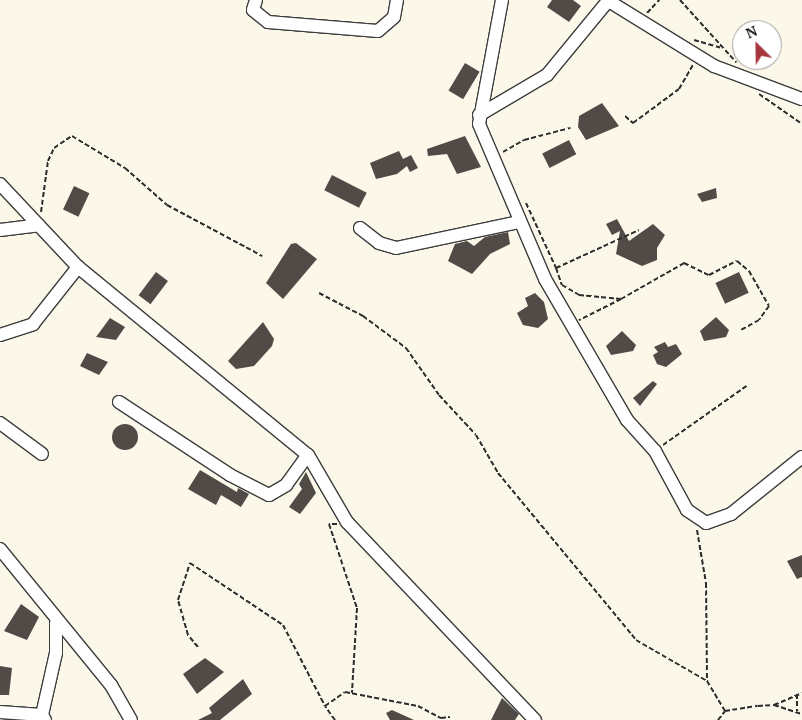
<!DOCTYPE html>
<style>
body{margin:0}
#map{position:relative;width:802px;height:720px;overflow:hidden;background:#fcf8e9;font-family:"PT Serif",serif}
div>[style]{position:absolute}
.building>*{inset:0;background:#514b48;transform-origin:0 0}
.round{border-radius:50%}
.path>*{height:2px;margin-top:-1px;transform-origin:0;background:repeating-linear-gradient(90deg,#2c2c2c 0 5px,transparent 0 7.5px)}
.roads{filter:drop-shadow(1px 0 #3d3d3d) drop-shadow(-1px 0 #3d3d3d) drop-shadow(0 1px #3d3d3d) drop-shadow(0 -1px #3d3d3d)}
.minor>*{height:12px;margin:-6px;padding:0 6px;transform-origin:6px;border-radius:6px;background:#fff}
span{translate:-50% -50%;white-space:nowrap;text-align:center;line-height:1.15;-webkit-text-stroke:5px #fff;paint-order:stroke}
.north{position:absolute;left:732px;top:20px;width:50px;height:50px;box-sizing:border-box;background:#fff;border:1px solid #9d9d9d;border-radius:50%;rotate:337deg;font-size:14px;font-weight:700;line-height:20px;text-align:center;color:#0a0a0a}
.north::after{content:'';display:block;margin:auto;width:18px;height:22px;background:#a6353c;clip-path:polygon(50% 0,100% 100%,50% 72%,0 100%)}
</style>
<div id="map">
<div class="building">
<div style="clip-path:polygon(552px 0,573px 0,581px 6px,569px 22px,547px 7px)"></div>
<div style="left:465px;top:63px;width:17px;height:32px;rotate:31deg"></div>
<div style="clip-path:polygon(602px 103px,619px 126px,586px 140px,578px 127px,579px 116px)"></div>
<div style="clip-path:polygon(465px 136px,481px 167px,457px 174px,447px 154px,428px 156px,427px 149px)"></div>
<div style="left:569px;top:140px;width:16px;height:30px;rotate:63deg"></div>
<div style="clip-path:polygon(399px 151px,403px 159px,411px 155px,418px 168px,410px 172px,407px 166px,397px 174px,376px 179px,370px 163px)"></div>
<div style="left:332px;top:175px;width:39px;height:17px;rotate:27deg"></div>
<div style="left:74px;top:186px;width:17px;height:26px;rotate:25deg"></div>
<div style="clip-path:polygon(716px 188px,717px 198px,702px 202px,697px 194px)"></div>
<div style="clip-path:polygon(617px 219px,629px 241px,653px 224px,665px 235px,657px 248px,657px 260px,642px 266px,616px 254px,620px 231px,612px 235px,606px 224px)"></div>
<div style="clip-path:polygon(508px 232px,510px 244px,490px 254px,472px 274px,448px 261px,455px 244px,467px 241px,474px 246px,485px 237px)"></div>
<div style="clip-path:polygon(296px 243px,317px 259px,283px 299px,266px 283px,291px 244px)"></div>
<div style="left:156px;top:272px;width:15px;height:29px;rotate:37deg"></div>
<div style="left:739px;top:272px;width:23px;height:26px;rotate:65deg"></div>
<div style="clip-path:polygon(535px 293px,544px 302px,548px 319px,538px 328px,523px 325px,517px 313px,528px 306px,525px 298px)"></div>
<div style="clip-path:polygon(716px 317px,729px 330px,726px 337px,704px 341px,700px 331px)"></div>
<div style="clip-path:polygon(110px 318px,125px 327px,116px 340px,96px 337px)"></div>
<div style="clip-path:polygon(263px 322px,274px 339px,272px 346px,254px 366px,236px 369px,228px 361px)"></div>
<div style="clip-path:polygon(622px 331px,636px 345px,633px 351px,611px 355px,606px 346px)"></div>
<div style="clip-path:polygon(665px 342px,668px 347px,676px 344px,682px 354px,666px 367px,657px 364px,653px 355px,658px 352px,654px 347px)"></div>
<div style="clip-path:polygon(87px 353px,108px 362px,99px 375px,80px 366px)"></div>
<div style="clip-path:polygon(653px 381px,657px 384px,640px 406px,633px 398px)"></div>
<div class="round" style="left:112px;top:424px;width:26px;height:26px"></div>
<div style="clip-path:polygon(200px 470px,237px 492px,238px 488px,249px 494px,241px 507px,221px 495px,216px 505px,188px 489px)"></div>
<div style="clip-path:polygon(306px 472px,316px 493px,300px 514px,289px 507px,302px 489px,299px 484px)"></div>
<div style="clip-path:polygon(802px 555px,802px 577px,797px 579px,787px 561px)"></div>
<div style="clip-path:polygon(21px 604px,39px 617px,27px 640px,4px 631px)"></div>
<div style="clip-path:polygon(205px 658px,224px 672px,197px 694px,183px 674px)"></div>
<div style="clip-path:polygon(0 666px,12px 668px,9px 695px,0 695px)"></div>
<div style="clip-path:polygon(243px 679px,252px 694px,220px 720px,198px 720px,212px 713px,209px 708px)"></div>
<div style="clip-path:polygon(502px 698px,519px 714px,515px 720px,491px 720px)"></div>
<div style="clip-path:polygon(392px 710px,414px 720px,390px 720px,386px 713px)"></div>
</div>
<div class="path">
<div style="left:680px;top:0;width:84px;rotate:47.9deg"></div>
<div style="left:647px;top:13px;width:18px;rotate:-47deg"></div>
<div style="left:694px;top:40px;width:29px;rotate:16deg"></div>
<div style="left:759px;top:94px;width:52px;rotate:34.9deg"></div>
<div style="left:625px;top:116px;width:11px;rotate:41deg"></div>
<div style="left:633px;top:123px;width:57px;rotate:-36.5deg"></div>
<div style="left:679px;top:89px;width:28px;rotate:-60deg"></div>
<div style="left:503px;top:152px;width:24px;rotate:-30deg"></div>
<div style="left:524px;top:140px;width:48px;rotate:-14.6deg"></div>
<div style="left:526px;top:203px;width:72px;rotate:65.2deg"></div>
<div style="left:556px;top:268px;width:91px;rotate:-24.6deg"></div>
<div style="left:41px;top:212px;width:51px;rotate:-82.2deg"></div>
<div style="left:48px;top:161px;width:14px;rotate:-65deg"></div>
<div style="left:54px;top:148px;width:22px;rotate:-34deg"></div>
<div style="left:72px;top:136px;width:62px;rotate:31.1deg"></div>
<div style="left:125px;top:168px;width:56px;rotate:41.4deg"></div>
<div style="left:167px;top:205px;width:108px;rotate:28.2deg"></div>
<div style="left:556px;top:268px;width:18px;rotate:71deg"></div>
<div style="left:562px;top:285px;width:20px;rotate:30deg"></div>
<div style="left:579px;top:295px;width:42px;rotate:5.4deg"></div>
<div style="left:621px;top:299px;width:47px;rotate:153.4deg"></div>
<div style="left:319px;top:293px;width:50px;rotate:27.6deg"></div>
<div style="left:363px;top:316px;width:54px;rotate:36.7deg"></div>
<div style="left:406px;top:348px;width:57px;rotate:54.9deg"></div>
<div style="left:439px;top:395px;width:54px;rotate:47.2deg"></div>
<div style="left:476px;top:435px;width:44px;rotate:59.9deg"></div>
<div style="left:498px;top:473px;width:217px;rotate:50.4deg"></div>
<div style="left:636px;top:640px;width:82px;rotate:30deg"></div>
<div style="left:621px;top:299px;width:73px;rotate:-29.7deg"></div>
<div style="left:684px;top:263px;width:28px;rotate:26deg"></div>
<div style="left:709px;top:275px;width:31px;rotate:-27deg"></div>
<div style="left:737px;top:261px;width:16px;rotate:40deg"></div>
<div style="left:749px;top:271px;width:40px;rotate:60.3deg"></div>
<div style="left:769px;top:306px;width:17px;rotate:126deg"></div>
<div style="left:759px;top:320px;width:21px;rotate:151deg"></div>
<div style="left:663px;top:445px;width:105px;rotate:-35.3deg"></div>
<div style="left:337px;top:524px;width:8px;rotate:180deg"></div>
<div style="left:329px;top:524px;width:89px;rotate:71.6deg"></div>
<div style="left:357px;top:608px;width:85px;rotate:93.4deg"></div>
<div style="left:697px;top:530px;width:54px;rotate:80.4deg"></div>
<div style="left:706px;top:583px;width:98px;rotate:89.4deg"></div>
<div style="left:707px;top:681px;width:35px;rotate:59deg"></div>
<div style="left:198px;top:647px;width:16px;rotate:-130deg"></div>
<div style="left:188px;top:635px;width:36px;rotate:-106deg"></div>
<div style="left:178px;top:600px;width:39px;rotate:-72deg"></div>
<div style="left:190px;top:563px;width:112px;rotate:33.7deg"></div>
<div style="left:283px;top:625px;width:91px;rotate:62.6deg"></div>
<div style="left:797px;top:694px;width:17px;rotate:90deg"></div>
<div style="left:774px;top:705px;width:30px;rotate:-23deg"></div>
<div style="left:335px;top:720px;width:17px;rotate:-126deg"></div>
<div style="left:325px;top:706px;width:24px;rotate:-35deg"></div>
<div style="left:345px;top:692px;width:74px;rotate:10.9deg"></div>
<div style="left:418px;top:706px;width:26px;rotate:28deg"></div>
<div style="left:441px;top:718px;width:9px;rotate:-6deg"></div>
<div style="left:718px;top:720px;width:11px;rotate:-52deg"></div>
<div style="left:725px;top:711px;width:33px;rotate:-9deg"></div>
<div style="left:758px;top:706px;width:16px;rotate:-4deg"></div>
<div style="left:774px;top:705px;width:29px;rotate:18deg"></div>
</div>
<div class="roads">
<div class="minor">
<div style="left:256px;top:0;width:10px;rotate:107deg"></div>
<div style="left:253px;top:10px;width:19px;rotate:39deg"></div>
<div style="left:268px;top:22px;width:110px;rotate:4.7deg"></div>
<div style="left:378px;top:31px;width:21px;rotate:-41deg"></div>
<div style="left:394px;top:17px;width:17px;rotate:-80deg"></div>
<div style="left:502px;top:0;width:126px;rotate:100.5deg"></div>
<div style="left:479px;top:124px;width:168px;rotate:66.9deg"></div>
<div style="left:545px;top:279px;width:163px;rotate:59.8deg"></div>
<div style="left:627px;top:420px;width:42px;rotate:47.9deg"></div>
<div style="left:655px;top:451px;width:67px;rotate:61.5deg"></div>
<div style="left:687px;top:510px;width:23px;rotate:34deg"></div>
<div style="left:706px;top:523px;width:27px;rotate:-20deg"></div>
<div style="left:731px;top:514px;width:91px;rotate:-38.8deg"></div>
<div style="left:607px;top:0;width:126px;rotate:31.7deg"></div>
<div style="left:714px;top:66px;width:94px;rotate:20.6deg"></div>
<div style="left:479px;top:115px;width:79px;rotate:-30.5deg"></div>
<div style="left:547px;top:75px;width:96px;rotate:-50.5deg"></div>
<div style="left:0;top:184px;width:114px;rotate:46.8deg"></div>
<div style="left:78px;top:267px;width:297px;rotate:39.3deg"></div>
<div style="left:308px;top:455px;width:78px;rotate:59.8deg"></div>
<div style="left:347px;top:522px;width:273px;rotate:46.5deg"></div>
<div style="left:360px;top:228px;width:24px;rotate:38deg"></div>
<div style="left:379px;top:243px;width:18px;rotate:16deg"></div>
<div style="left:396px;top:248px;width:125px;rotate:-12deg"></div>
<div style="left:0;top:230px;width:39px;rotate:-7deg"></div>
<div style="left:0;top:335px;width:35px;rotate:-18deg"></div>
<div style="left:33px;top:324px;width:73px;rotate:-51.7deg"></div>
<div style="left:119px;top:402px;width:133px;rotate:33.3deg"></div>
<div style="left:230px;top:475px;width:44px;rotate:27.1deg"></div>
<div style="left:269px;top:495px;width:20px;rotate:-30deg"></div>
<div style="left:286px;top:485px;width:37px;rotate:-54deg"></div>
<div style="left:0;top:423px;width:52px;rotate:36.4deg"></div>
<div style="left:0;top:549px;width:176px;rotate:50.8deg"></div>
<div style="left:111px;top:685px;width:40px;rotate:60.3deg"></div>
<div style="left:0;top:712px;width:42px;rotate:4.1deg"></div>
<div style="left:45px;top:720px;width:6px;rotate:-121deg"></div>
<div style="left:42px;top:715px;width:64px;rotate:-77.3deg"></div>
<div style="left:56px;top:653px;width:30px;rotate:-90deg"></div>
</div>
</div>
<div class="north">N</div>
</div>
